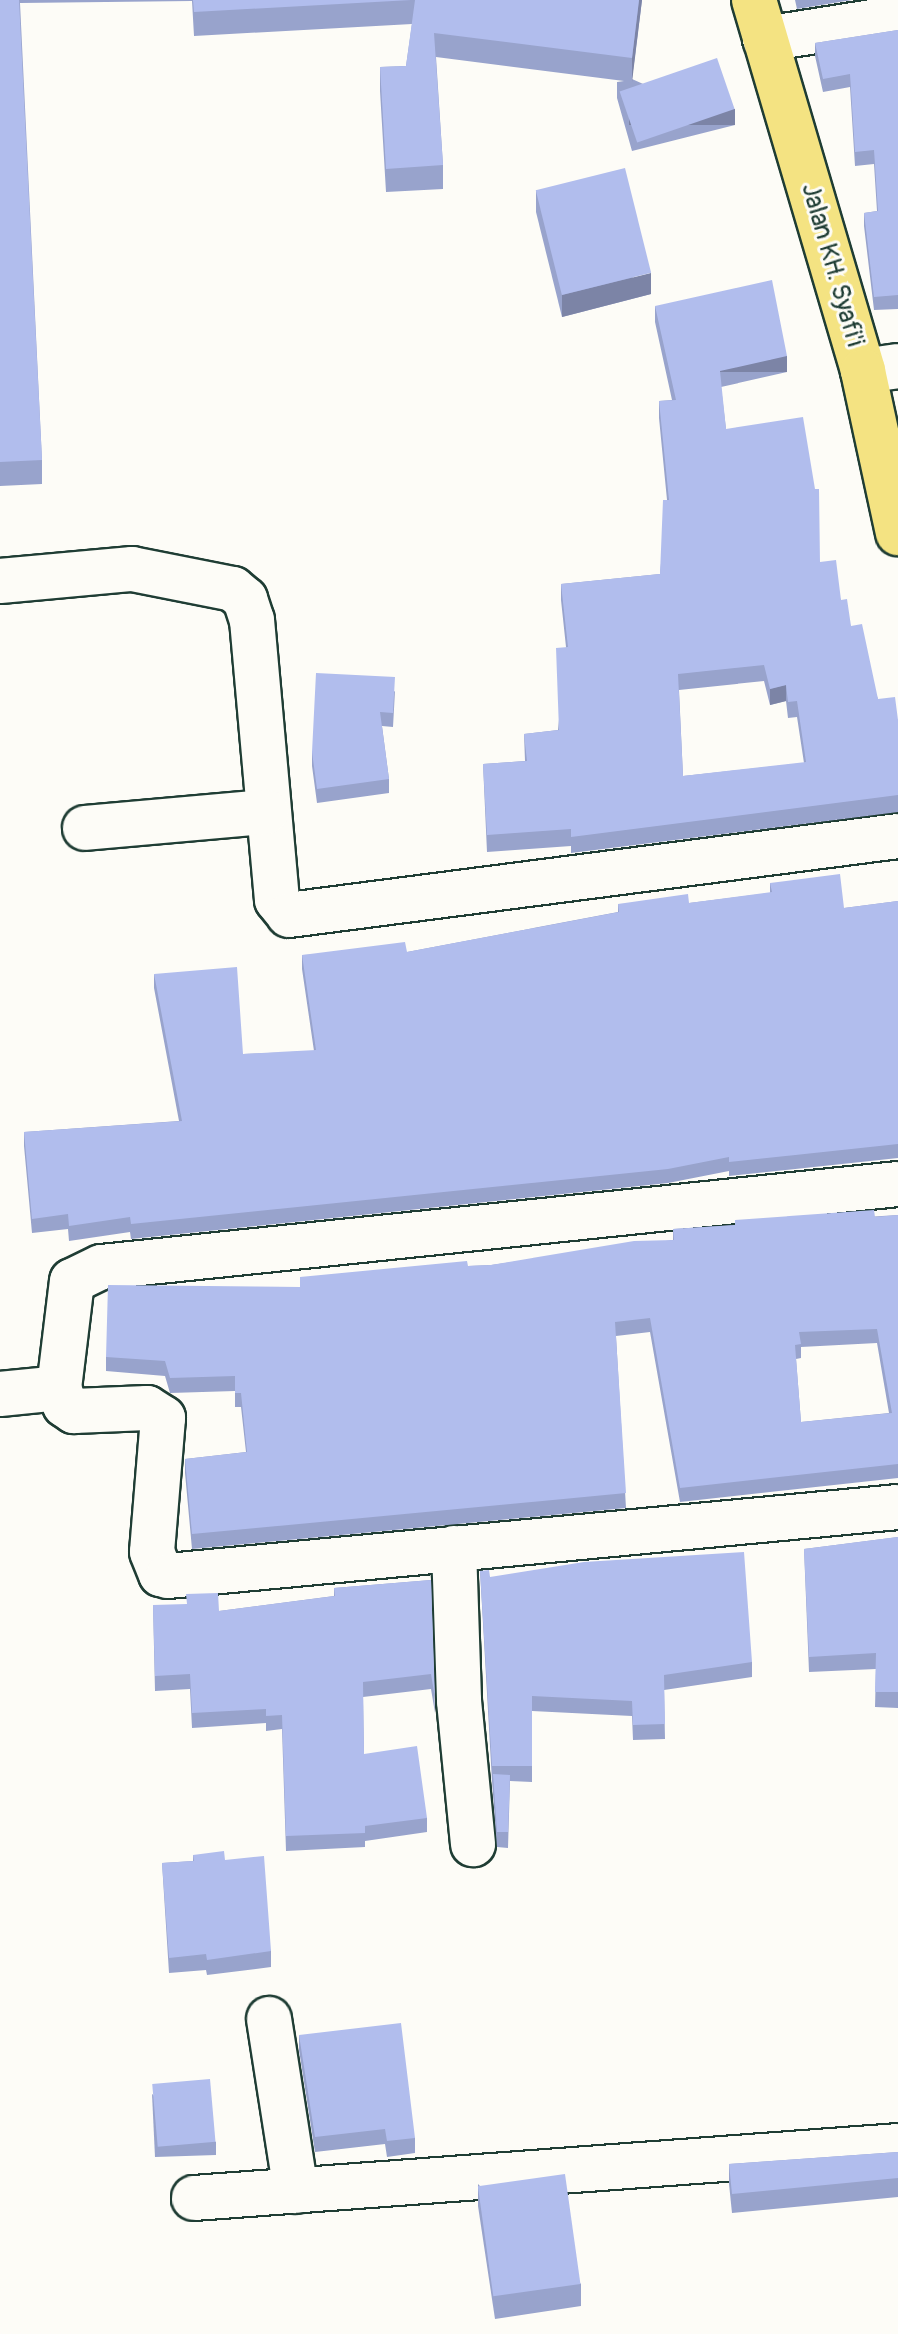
<!DOCTYPE html>
<style>
body{margin:0}
#map{position:relative;width:898px;height:2334px;overflow:hidden;background:#fdfcf7;font-family:Pangolin,sans-serif}
div>[style]{position:absolute}
.roads{filter:drop-shadow(2px 0 #1f3d34) drop-shadow(-2px 0 #1f3d34) drop-shadow(0 2px #1f3d34) drop-shadow(0 -2px #1f3d34)}
.minor>*{height:44px;margin:-22px;padding:0 22px;transform-origin:22px;border-radius:22px;background:#fdfcf7}
.major>*{height:44px;margin:-22px;padding:0 22px;transform-origin:22px;border-radius:22px;background:#f4e382}
.wall>*{inset:0;background:#98a3cc}
.shaded-wall>*{inset:0;background:#7c84a6;transform-origin:0 0}
.building>*{inset:0;background:#b1bded;transform-origin:0 0}
span{translate:-50% -50%;white-space:nowrap;text-align:center;line-height:1.15;-webkit-text-stroke:6px #fdfcf7;paint-order:stroke}
.street-label{font-size:26px;color:#1f3d34}
</style>
<div id="map">
<div class="roads">
<div class="minor">
<div style="left:765px;top:39px;width:135px;rotate:-9deg"></div>
<div style="left:863px;top:371px;width:35px;rotate:-8deg"></div>
<div style="left:0;top:581px;width:133px;rotate:-5.2deg"></div>
<div style="left:132px;top:569px;width:103px;rotate:11.2deg"></div>
<div style="left:233px;top:589px;width:16px;rotate:40deg"></div>
<div style="left:245px;top:599px;width:22px;rotate:72deg"></div>
<div style="left:252px;top:620px;width:281px;rotate:84.9deg"></div>
<div style="left:277px;top:900px;width:19px;rotate:51deg"></div>
<div style="left:289px;top:915px;width:614px;rotate:-7.39deg"></div>
<div style="left:85px;top:828px;width:182px;rotate:-5.1deg"></div>
<div style="left:898px;top:1184px;width:801px;rotate:174.05deg"></div>
<div style="left:101px;top:1267px;width:32px;rotate:154deg"></div>
<div style="left:72px;top:1281px;width:108px;rotate:96.9deg"></div>
<div style="left:59px;top:1388px;width:18px;rotate:71deg"></div>
<div style="left:65px;top:1405px;width:11px;rotate:34deg"></div>
<div style="left:74px;top:1411px;width:73px;rotate:-2.4deg"></div>
<div style="left:147px;top:1408px;width:19px;rotate:32deg"></div>
<div style="left:163px;top:1418px;width:134px;rotate:94.7deg"></div>
<div style="left:152px;top:1552px;width:24px;rotate:68deg"></div>
<div style="left:161px;top:1574px;width:7px;rotate:16deg"></div>
<div style="left:168px;top:1576px;width:733px;rotate:-5.4deg"></div>
<div style="left:0;top:1394px;width:59px;rotate:-5.8deg"></div>
<div style="left:454px;top:1548px;width:153px;rotate:88.1deg"></div>
<div style="left:459px;top:1701px;width:144px;rotate:84.4deg"></div>
<div style="left:269px;top:2019px;width:174px;rotate:81.1deg"></div>
<div style="left:194px;top:2198px;width:706px;rotate:-4.22deg"></div>
</div>
<div class="major">
<div style="left:754px;top:0;width:387px;rotate:73.6deg"></div>
<div style="left:863px;top:371px;width:166px;rotate:77.8deg"></div>
</div>
</div>
<div class="wall">
<div style="clip-path:polygon(0 0,642px 0,632px 79px,735px 125px,632px 151px,617px 98px,617px 82px,624px 81px,436px 57px,443px 165px,443px 189px,386px 192px,380px 91px,380px 67px,406px 66px,412px 24px,194px 36px,192px 1px,20px 3px,42px 460px,42px 484px,0 486px)"></div>
<div style="clip-path:polygon(795px 0,852px 0,797px 9px)"></div>
<div style="clip-path:polygon(898px 30px,898px 309px,874px 310px,864px 226px,864px 213px,877px 211px,874px 164px,855px 166px,850px 87px,823px 92px,815px 56px,815px 43px)"></div>
<div style="clip-path:polygon(536px 190px,651px 294px,562px 317px,536px 212px)"></div>
<div style="clip-path:polygon(evenodd,655px 306px,787px 372px,721px 387px,726px 429px,820px 562px,841px 600px,878px 699px,898px 720px,898px 812px,571px 853px,571px 846px,487px 852px,483px 764px,525px 761px,524px 734px,558px 730px,566px 647px,561px 600px,561px 584px,660px 574px,667px 500px,659px 418px,659px 401px,672px 400px,655px 322px,655px 306px,764px 681px,770px 705px,786px 701px,788px 718px,797px 717px,804px 763px,683px 776px,679px 690px,764px 681px)"></div>
<div style="clip-path:polygon(395px 691px,393px 727px,382px 726px,389px 779px,389px 793px,317px 803px,312px 766px,312px 752px)"></div>
<div style="clip-path:polygon(770px 883px,844px 908px,898px 901px,898px 1158px,729px 1176px,729px 1171px,668px 1183px,131px 1239px,130px 1232px,69px 1241px,68px 1229px,32px 1233px,24px 1146px,24px 1132px,179px 1121px,154px 988px,154px 974px,243px 1054px,314px 1051px,302px 969px,302px 955px,407px 952px,618px 912px,618px 904px,689px 903px,770px 893px)"></div>
<div style="clip-path:polygon(evenodd,898px 1215px,898px 1478px,680px 1502px,650px 1332px,616px 1336px,626px 1508px,192px 1549px,185px 1473px,185px 1459px,246px 1452px,241px 1407px,235px 1407px,235px 1391px,170px 1393px,165px 1376px,106px 1371px,106px 1357px,300px 1287px,468px 1266px,491px 1265px,673px 1240px,673px 1229px,898px 1215px,877px 1343px,889px 1413px,801px 1422px,796px 1359px,801px 1358px,801px 1347px,877px 1343px)"></div>
<div style="clip-path:polygon(898px 1537px,898px 1708px,875px 1707px,876px 1669px,809px 1672px,804px 1549px)"></div>
<div style="clip-path:polygon(480px 1571px,490px 1577px,752px 1662px,752px 1677px,664px 1690px,665px 1739px,633px 1740px,632px 1716px,532px 1711px,532px 1782px,510px 1781px,508px 1848px,497px 1847px,492px 1781px)"></div>
<div style="clip-path:polygon(431px 1580px,435px 1713px,431px 1689px,363px 1697px,364px 1754px,427px 1818px,427px 1832px,365px 1841px,365px 1847px,286px 1851px,282px 1729px,266px 1731px,266px 1723px,192px 1728px,190px 1689px,155px 1691px,153px 1605px,219px 1611px,334px 1596px,334px 1588px)"></div>
<div style="clip-path:polygon(193px 1855px,225px 1860px,271px 1951px,271px 1967px,207px 1975px,206px 1970px,169px 1973px,162px 1863px,193px 1861px)"></div>
<div style="clip-path:polygon(299px 2035px,415px 2138px,415px 2153px,387px 2157px,385px 2144px,315px 2152px,299px 2050px)"></div>
<div style="clip-path:polygon(152px 2094px,216px 2142px,216px 2155px,155px 2157px)"></div>
<div style="clip-path:polygon(898px 2152px,898px 2197px,732px 2213px,729px 2184px,729px 2164px)"></div>
<div style="clip-path:polygon(478px 2184px,581px 2284px,581px 2306px,495px 2319px,478px 2206px)"></div>
</div>
<div class="shaded-wall">
<div style="clip-path:polygon(639px 0,642px 0,632px 82px,632px 58px)"></div>
<div style="left:735px;top:109px;width:16px;height:106px;rotate:90deg"></div>
<div style="clip-path:polygon(651px 273px,651px 294px,562px 317px,562px 295px)"></div>
<div style="left:787px;top:356px;width:16px;height:69px;rotate:90deg"></div>
<div style="clip-path:polygon(786px 685px,786px 701px,770px 705px,770px 689px)"></div>
</div>
<div class="building">
<div style="clip-path:polygon(0 0,19px 0,42px 460px,0 462px)"></div>
<div style="clip-path:polygon(193px 0,411px 0,194px 12px)"></div>
<div style="clip-path:polygon(415px 0,639px 0,632px 58px,434px 33px,443px 165px,386px 169px,380px 67px,406px 66px)"></div>
<div style="clip-path:polygon(898px 30px,898px 295px,874px 297px,864px 213px,878px 211px,874px 150px,855px 152px,850px 74px,823px 79px,815px 43px)"></div>
<div style="left:717px;top:58px;width:54px;height:103px;rotate:71deg"></div>
<div style="left:625px;top:168px;width:108px;height:92px;rotate:76deg"></div>
<div style="clip-path:polygon(evenodd,772px 280px,787px 356px,720px 371px,726px 429px,803px 417px,815px 489px,819px 489px,820px 562px,836px 560px,841px 600px,847px 599px,851px 626px,862px 624px,878px 699px,895px 697px,898px 720px,898px 795px,571px 837px,571px 829px,487px 835px,483px 764px,527px 761px,524px 734px,559px 730px,556px 648px,568px 647px,561px 584px,660px 574px,663px 500px,669px 500px,659px 401px,676px 400px,655px 306px,772px 280px,764px 665px,770px 689px,786px 685px,788px 702px,797px 701px,806px 762px,683px 776px,678px 674px,764px 665px)"></div>
<div style="clip-path:polygon(316px 673px,395px 677px,393px 713px,380px 712px,389px 779px,317px 789px,312px 752px)"></div>
<div style="clip-path:polygon(840px 874px,844px 908px,898px 901px,898px 1144px,729px 1162px,729px 1157px,668px 1169px,131px 1224px,130px 1217px,69px 1226px,68px 1214px,32px 1219px,24px 1132px,182px 1121px,154px 974px,237px 967px,243px 1054px,316px 1050px,302px 955px,405px 942px,407px 952px,619px 912px,618px 904px,688px 894px,689px 903px,772px 892px,770px 883px)"></div>
<div style="clip-path:polygon(evenodd,874px 1210px,875px 1217px,898px 1215px,898px 1464px,680px 1488px,650px 1318px,615px 1322px,626px 1493px,192px 1534px,185px 1459px,247px 1452px,241px 1393px,235px 1393px,235px 1376px,170px 1378px,165px 1361px,106px 1357px,108px 1285px,300px 1287px,300px 1277px,467px 1261px,468px 1266px,491px 1265px,634px 1241px,674px 1240px,673px 1229px,735px 1225px,735px 1220px,874px 1210px,877px 1329px,892px 1413px,801px 1422px,795px 1345px,801px 1344px,799px 1332px,877px 1329px)"></div>
<div style="clip-path:polygon(898px 1537px,898px 1692px,875px 1692px,876px 1653px,809px 1657px,804px 1549px)"></div>
<div style="clip-path:polygon(744px 1552px,752px 1662px,664px 1675px,665px 1724px,633px 1725px,632px 1701px,532px 1696px,532px 1766px,492px 1766px,480px 1571px,489px 1570px,490px 1577px,584px 1562px)"></div>
<div style="clip-path:polygon(431px 1580px,435px 1698px,431px 1674px,363px 1682px,364px 1754px,417px 1746px,427px 1818px,365px 1826px,365px 1833px,286px 1836px,282px 1715px,266px 1716px,266px 1709px,192px 1713px,190px 1674px,155px 1676px,153px 1605px,187px 1604px,186px 1594px,218px 1593px,219px 1611px,335px 1596px,334px 1588px)"></div>
<div style="clip-path:polygon(493px 1774px,510px 1775px,508px 1832px,497px 1832px)"></div>
<div style="clip-path:polygon(224px 1851px,225px 1860px,264px 1856px,271px 1951px,207px 1960px,206px 1954px,169px 1958px,162px 1863px,194px 1861px,193px 1855px)"></div>
<div style="clip-path:polygon(401px 2023px,415px 2138px,387px 2141px,385px 2129px,315px 2137px,299px 2035px)"></div>
<div style="left:210px;top:2079px;width:63px;height:58px;rotate:85deg"></div>
<div style="clip-path:polygon(898px 2152px,898px 2178px,732px 2194px,729px 2164px)"></div>
<div style="left:565px;top:2174px;width:111px;height:88px;rotate:82deg"></div>
</div>
<div class="street-label">
<span style="left:832px;top:265px;rotate:74deg">Jalan KH. Syafi'i</span>
</div>
</div>
